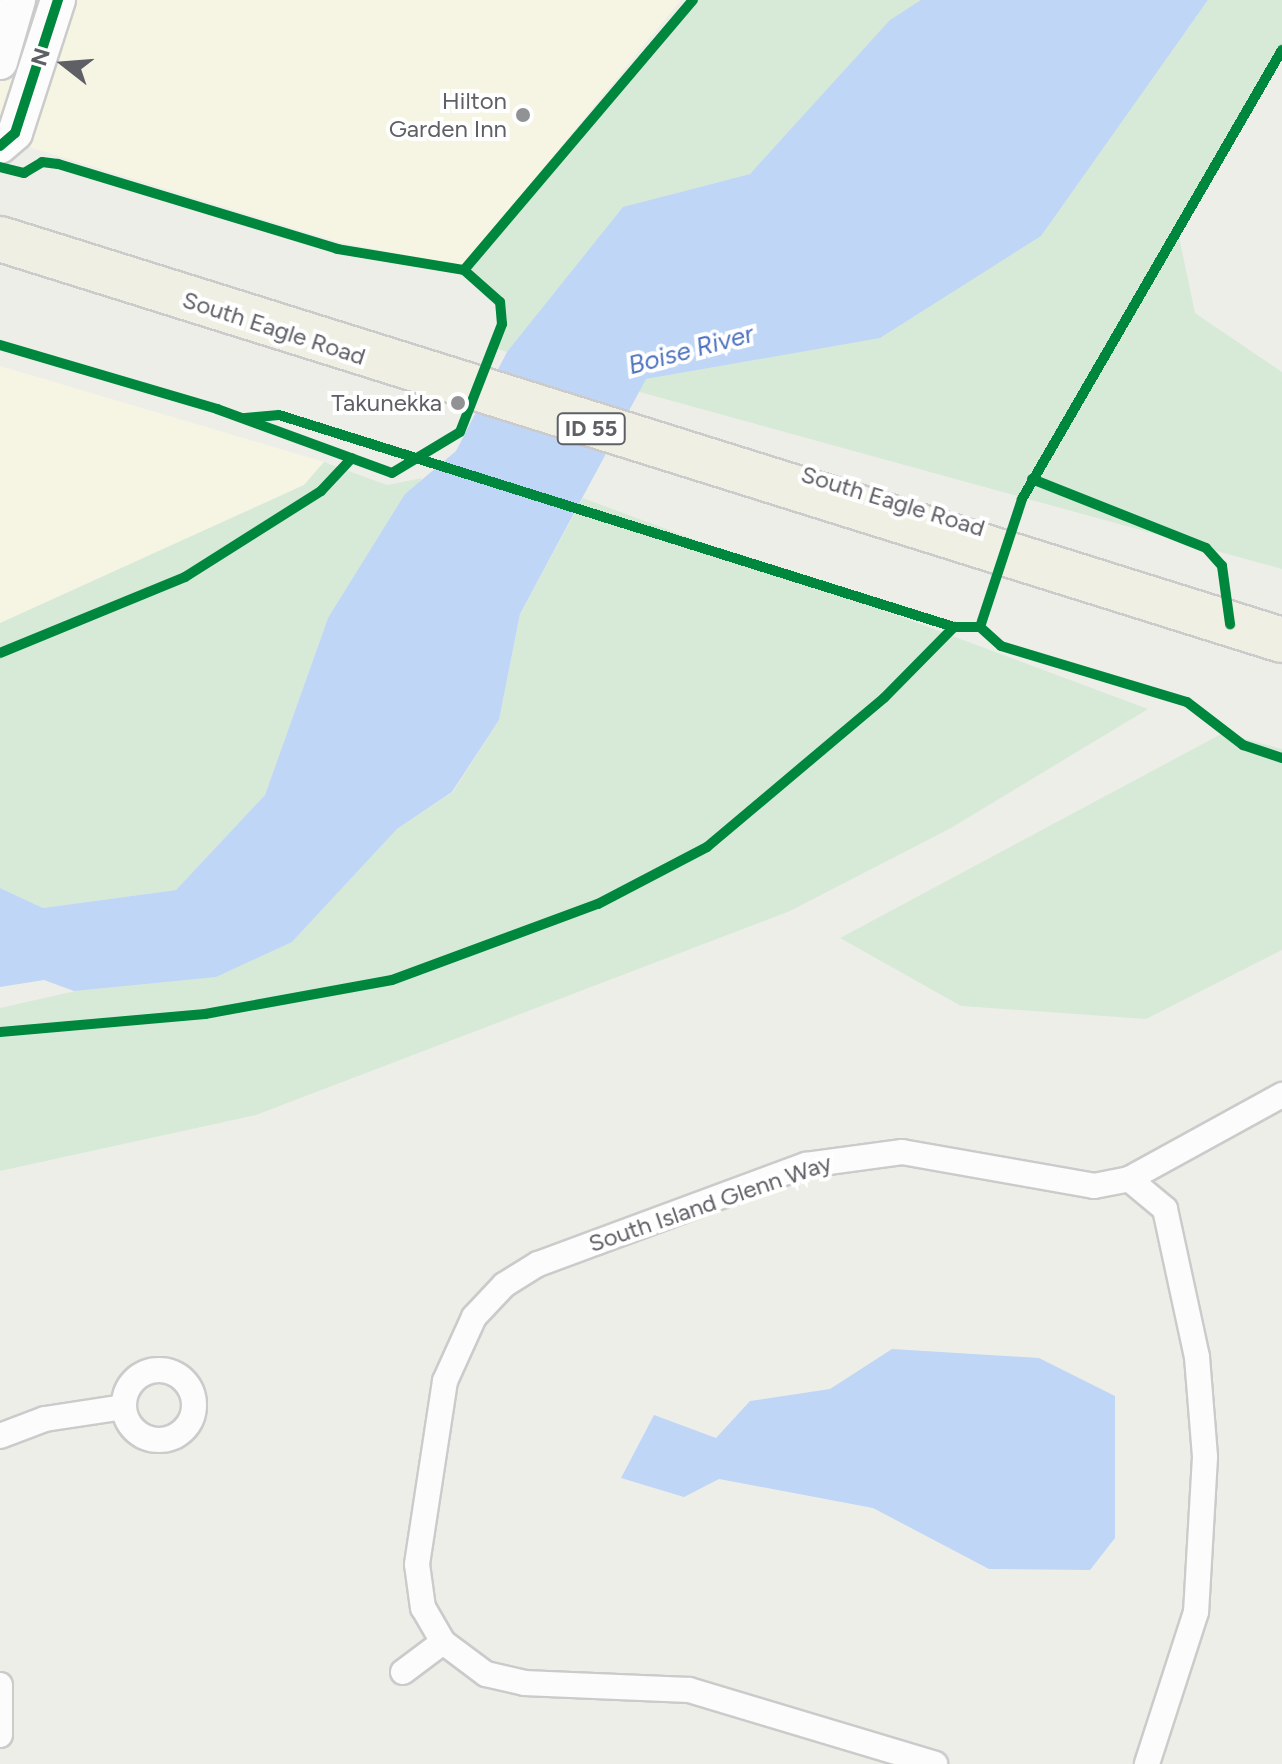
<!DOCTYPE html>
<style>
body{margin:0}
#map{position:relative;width:1282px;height:1764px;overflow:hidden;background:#eeeee9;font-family:Figtree,sans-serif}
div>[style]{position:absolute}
.commercial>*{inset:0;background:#f6f5e4}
.green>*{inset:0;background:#d7ead8}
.water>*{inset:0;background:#bfd6f6}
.roads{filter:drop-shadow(2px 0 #cbcbcb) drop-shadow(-2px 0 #cbcbcb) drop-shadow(0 2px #cbcbcb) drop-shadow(0 -2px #cbcbcb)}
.street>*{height:24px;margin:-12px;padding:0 12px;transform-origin:12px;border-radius:12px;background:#fcfcfc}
.street>.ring{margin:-12px;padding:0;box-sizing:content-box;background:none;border:24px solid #fcfcfc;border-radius:50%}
.secondary>*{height:34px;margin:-17px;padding:0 17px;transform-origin:17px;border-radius:17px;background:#fcfcfc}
.highway>*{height:44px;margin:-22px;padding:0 22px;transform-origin:22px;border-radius:22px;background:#f0efe3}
.cycleway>*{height:10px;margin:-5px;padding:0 5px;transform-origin:5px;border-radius:5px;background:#00873e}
.dots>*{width:22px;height:22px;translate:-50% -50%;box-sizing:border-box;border:4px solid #fff;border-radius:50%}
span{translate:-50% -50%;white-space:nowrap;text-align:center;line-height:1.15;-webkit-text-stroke:8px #fff;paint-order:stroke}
.shield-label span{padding:2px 6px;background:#fff;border:2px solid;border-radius:6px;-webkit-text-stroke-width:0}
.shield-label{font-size:22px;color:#5e6066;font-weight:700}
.poi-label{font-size:24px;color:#5e6066}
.right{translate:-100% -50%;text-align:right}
.street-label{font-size:24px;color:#5e6066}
.water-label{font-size:26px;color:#4d72bf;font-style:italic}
.north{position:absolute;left:24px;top:24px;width:80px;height:80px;-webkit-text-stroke:6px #fff;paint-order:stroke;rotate:287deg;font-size:22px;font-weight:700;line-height:32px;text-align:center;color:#5e6066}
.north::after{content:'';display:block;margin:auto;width:28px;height:36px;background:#5e6066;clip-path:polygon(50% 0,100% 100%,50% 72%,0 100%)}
</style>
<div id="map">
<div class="commercial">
<div style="clip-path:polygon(0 0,681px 0,463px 266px,338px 242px,0 138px)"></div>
<div style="clip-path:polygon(0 366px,324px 462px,304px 485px,0 624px)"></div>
</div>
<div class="green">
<div style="clip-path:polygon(692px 0,921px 0,750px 174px,662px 197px,507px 352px,489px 346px,504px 317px,500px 302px,464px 270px)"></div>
<div style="clip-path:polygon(1208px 0,1282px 0,1282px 50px,1177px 227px,1195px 313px,1282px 372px,1282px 569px,636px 391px,646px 379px,880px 337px,1041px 235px)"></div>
<div style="clip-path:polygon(324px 462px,387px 485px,422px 478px,328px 618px,265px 795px,176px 890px,43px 908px,0 888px,0 623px,304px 485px)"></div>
<div style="clip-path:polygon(583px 498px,1148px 709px,951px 828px,790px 911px,256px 1115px,0 1171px,0 1008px,292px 942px,397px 829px,453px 792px,499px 720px,520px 614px)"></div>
<div style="clip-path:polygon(1223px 733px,1282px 749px,1282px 950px,1146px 1019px,961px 1006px,840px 938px)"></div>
</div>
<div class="water">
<div style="clip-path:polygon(921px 0,1208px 0,1041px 236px,880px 338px,646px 379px,520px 614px,499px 720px,452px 792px,397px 829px,292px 942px,216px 977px,74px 991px,44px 980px,0 987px,0 888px,43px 908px,176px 890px,265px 795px,328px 618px,405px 494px,456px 451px,507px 352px,623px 207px,750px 174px,890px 20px)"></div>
<div style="clip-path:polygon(892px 1349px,1039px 1358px,1115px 1396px,1115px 1538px,1090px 1570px,989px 1569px,873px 1508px,719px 1479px,684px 1497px,621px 1478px,654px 1415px,716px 1438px,750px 1401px,830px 1389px)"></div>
</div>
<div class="roads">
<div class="street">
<div style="left:1129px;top:1179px;width:47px;rotate:39.8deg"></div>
<div style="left:1165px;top:1209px;width:151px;rotate:77.8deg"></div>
<div style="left:1197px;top:1357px;width:100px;rotate:85.4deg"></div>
<div style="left:1205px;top:1457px;width:155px;rotate:93.3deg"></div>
<div style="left:1196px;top:1612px;width:160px;rotate:107.9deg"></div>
<div class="ring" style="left:124px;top:1370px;width:46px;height:46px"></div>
<div style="left:0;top:1436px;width:48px;rotate:-20.7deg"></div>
<div style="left:45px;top:1419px;width:79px;rotate:-8.7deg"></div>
<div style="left:443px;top:1642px;width:39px;rotate:-120deg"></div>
<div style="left:423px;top:1608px;width:44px;rotate:-97.8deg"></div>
<div style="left:417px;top:1564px;width:185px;rotate:-81.3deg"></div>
<div style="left:445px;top:1381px;width:70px;rotate:-65.6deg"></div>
<div style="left:474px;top:1317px;width:44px;rotate:-46.8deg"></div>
<div style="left:504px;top:1285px;width:40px;rotate:-32deg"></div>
<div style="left:538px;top:1264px;width:286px;rotate:-20.3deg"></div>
<div style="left:806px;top:1165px;width:97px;rotate:-7.7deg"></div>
<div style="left:902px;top:1152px;width:195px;rotate:10deg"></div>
<div style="left:1094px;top:1186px;width:36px;rotate:-11deg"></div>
<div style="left:1129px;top:1179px;width:175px;rotate:-28.8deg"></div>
<div style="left:403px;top:1672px;width:50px;rotate:-36.9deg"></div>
<div style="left:443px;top:1642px;width:54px;rotate:36.7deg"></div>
<div style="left:486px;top:1674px;width:39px;rotate:13deg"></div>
<div style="left:524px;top:1683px;width:165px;rotate:2.4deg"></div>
<div style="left:689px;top:1690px;width:257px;rotate:16.7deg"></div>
<div style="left:0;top:1685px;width:50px;rotate:90deg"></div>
</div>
<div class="secondary">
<div style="left:0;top:62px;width:65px;rotate:-73.8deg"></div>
<div style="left:0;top:146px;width:20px;rotate:-41deg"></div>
<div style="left:15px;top:133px;width:140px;rotate:-72.1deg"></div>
</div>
<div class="highway">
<div style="left:0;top:239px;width:1343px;rotate:17.37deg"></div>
</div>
</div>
<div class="cycleway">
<div style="left:0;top:146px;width:20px;rotate:-41deg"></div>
<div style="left:15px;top:133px;width:140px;rotate:-72.1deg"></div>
<div style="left:0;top:167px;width:25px;rotate:14deg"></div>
<div style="left:24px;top:173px;width:21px;rotate:-31deg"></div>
<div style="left:42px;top:162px;width:16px;rotate:7deg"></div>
<div style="left:58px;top:164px;width:292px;rotate:16.9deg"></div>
<div style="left:337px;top:249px;width:129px;rotate:9.4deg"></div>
<div style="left:464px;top:270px;width:354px;rotate:-49.7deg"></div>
<div style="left:0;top:345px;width:226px;rotate:16.4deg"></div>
<div style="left:217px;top:409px;width:186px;rotate:20.1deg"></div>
<div style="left:392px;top:473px;width:79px;rotate:-31.1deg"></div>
<div style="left:460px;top:432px;width:116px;rotate:-68.7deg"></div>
<div style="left:502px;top:324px;width:22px;rotate:-95deg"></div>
<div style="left:500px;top:302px;width:48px;rotate:-138.4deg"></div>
<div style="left:245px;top:418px;width:34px;rotate:-5deg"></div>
<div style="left:279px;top:415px;width:708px;rotate:17.44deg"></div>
<div style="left:1032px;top:479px;width:187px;rotate:21.6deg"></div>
<div style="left:1206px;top:548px;width:24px;rotate:48deg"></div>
<div style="left:1222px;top:566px;width:59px;rotate:82.1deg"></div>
<div style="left:980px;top:627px;width:28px;rotate:42deg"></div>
<div style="left:1001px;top:646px;width:194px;rotate:16.8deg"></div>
<div style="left:1187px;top:702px;width:71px;rotate:37.5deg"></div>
<div style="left:1243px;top:745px;width:41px;rotate:18.4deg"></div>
<div style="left:0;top:653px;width:200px;rotate:-22.3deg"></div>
<div style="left:185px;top:577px;width:161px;rotate:-32.3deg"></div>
<div style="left:321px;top:491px;width:45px;rotate:-46.8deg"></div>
<div style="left:0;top:1032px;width:206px;rotate:-5deg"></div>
<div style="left:205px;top:1014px;width:190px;rotate:-10.3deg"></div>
<div style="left:392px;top:980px;width:220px;rotate:-20.3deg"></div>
<div style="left:598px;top:904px;width:123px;rotate:-27.6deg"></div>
<div style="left:707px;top:847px;width:231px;rotate:-40.1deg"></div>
<div style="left:884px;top:698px;width:100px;rotate:-45.4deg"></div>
<div style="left:954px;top:627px;width:26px"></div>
<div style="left:980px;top:627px;width:135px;rotate:-71.8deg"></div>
<div style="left:1022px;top:499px;width:519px;rotate:-59.93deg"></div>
</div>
<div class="dots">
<div style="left:523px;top:115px;background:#909294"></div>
<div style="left:458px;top:403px;background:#909294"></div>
</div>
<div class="shield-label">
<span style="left:591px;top:429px">ID 55</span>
</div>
<div class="poi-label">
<span class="right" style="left:507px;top:115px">Hilton<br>Garden Inn</span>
<span class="right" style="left:442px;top:403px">Takunekka</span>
</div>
<div class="street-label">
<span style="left:274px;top:328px;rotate:18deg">South Eagle Road</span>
<span style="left:893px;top:501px;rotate:17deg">South Eagle Road</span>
<span style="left:710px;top:1203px;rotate:-19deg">South Island Glenn Way</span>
</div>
<div class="water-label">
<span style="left:691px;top:350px;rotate:-15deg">Boise River</span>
</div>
<div class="north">N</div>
</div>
